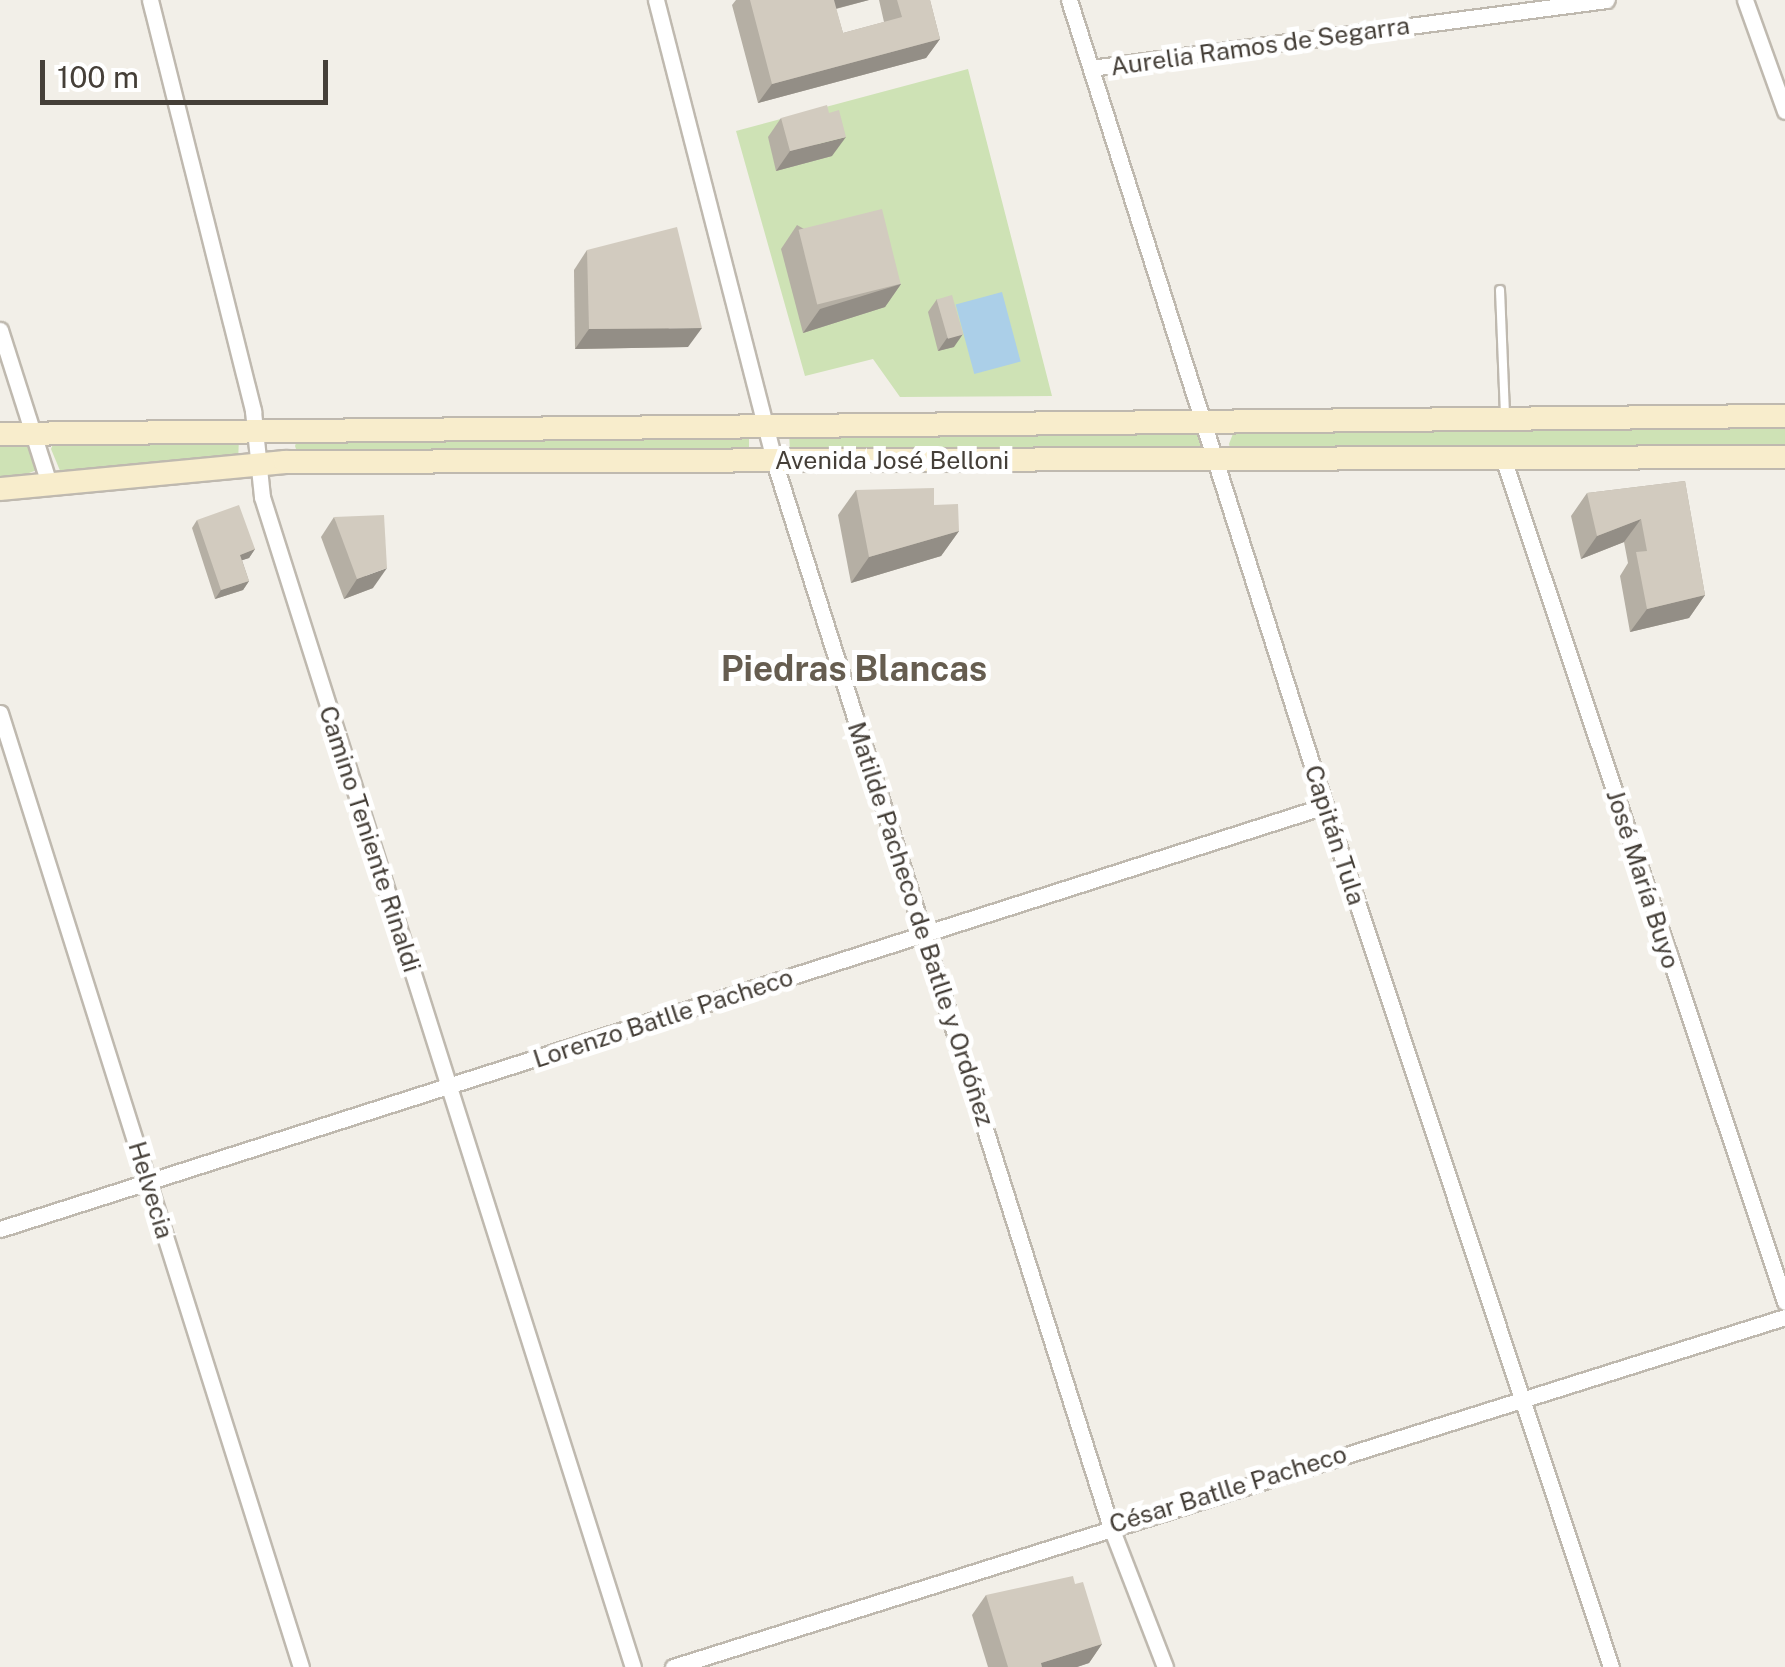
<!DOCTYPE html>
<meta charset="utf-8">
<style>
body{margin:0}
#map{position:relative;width:1785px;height:1667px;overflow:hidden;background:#f2efe8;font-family:"Public Sans",sans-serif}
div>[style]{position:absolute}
.green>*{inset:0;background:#cee2b5}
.water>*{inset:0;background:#abcfe8;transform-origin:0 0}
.roads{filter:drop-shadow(2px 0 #bfb9af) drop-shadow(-2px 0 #bfb9af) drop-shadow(0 2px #bfb9af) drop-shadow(0 -2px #bfb9af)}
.service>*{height:8px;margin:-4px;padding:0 4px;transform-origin:4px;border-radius:4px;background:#fff}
.minor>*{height:15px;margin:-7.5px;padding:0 7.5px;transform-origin:7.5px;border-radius:7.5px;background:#fff}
.secondary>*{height:22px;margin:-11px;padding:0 11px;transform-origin:11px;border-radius:11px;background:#f8edcc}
.wall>*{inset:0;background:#b5afa4}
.shaded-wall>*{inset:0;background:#938e86}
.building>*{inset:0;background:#d2cbbf;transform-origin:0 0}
span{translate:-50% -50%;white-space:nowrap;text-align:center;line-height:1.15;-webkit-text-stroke:10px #fff;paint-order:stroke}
.street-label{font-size:25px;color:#453f38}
.district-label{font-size:35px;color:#665d50;font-weight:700}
.scale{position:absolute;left:40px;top:60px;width:288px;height:45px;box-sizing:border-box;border:5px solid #453f38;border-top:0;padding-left:12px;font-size:30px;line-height:35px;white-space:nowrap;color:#453f38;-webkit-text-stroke:8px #fff;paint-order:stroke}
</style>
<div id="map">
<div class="green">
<div style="clip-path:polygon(968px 69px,1052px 396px,900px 397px,873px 359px,805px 376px,736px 131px)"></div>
<div style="clip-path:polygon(1785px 425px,1785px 449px,1231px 452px,1229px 444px,1234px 431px)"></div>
<div style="clip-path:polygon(789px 432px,1199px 432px,1204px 440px,1203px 452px,790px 452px)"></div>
<div style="clip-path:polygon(749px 435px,749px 450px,297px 452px,295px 446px,297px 440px)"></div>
<div style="clip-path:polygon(239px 438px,238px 462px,61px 473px,51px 449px,53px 444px)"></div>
<div style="clip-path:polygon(22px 442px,33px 448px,37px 470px,0 484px,0 443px)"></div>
</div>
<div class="water">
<div style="left:1002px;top:292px;width:72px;height:48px;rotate:75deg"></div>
</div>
<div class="roads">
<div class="service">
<div style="left:1500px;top:290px;width:125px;rotate:87.7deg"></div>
</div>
<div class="minor">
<div style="left:150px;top:0;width:424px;rotate:75.9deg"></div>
<div style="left:253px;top:411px;width:86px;rotate:84deg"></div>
<div style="left:262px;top:497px;width:1227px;rotate:72.41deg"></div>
<div style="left:656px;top:0;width:476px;rotate:75.6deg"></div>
<div style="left:774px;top:461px;width:1116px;rotate:72.47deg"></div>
<div style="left:1110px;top:1525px;width:152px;rotate:68.8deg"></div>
<div style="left:1069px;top:0;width:846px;rotate:72.38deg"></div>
<div style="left:1325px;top:806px;width:907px;rotate:71.62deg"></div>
<div style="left:1745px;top:0;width:118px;rotate:70.2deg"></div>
<div style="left:1091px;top:68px;width:520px;rotate:-7.51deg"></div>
<div style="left:0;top:330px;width:162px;rotate:72.3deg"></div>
<div style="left:1502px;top:455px;width:893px;rotate:71.52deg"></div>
<div style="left:0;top:713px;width:1000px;rotate:72.49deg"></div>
<div style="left:0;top:1229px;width:1391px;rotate:-17.71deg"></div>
<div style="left:673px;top:1667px;width:1166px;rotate:-17.47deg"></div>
</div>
<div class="secondary">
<div style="left:0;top:434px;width:1785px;rotate:-0.58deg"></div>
<div style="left:0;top:489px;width:286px;rotate:-5.4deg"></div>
<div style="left:285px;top:462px;width:1500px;rotate:-0.19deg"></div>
</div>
</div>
<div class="wall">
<div style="clip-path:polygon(736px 0,869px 0,836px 9px,843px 33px,884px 22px,879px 0,930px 0,940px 39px,926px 58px,758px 103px,732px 5px)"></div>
<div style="clip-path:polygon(781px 118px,832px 156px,776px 171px,768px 137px)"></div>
<div style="clip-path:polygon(797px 225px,901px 284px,885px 307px,803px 333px,781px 249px)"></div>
<div style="clip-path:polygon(587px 250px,688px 347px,575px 349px,574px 270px)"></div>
<div style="clip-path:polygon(937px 299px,954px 347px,938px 351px,928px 312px)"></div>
<div style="clip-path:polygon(1685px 481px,1705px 595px,1689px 618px,1630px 632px,1620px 576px,1628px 563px,1624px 542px,1581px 559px,1571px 516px,1587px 493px)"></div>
<div style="clip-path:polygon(856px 490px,934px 505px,959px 531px,941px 556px,851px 583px,838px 515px)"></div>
<div style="clip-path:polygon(334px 517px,373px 588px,344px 599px,321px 537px)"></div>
<div style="clip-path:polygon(197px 520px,255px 549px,249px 558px,242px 560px,249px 581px,243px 590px,215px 599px,192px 528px)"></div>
<div style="clip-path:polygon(986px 1595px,1102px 1644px,1089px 1663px,1077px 1667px,988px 1667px,972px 1615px)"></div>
</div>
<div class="shaded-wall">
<div style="clip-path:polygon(828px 0,869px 0,819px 13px)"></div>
<div style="clip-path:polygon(940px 39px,926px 58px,758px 103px,772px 84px)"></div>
<div style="clip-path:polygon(846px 137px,832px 156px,776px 171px,790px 151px)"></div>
<div style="clip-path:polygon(901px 284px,885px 307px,803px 333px,820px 309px)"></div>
<div style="clip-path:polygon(702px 328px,688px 347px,575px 349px,589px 329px)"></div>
<div style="clip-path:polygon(963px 334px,954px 347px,938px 351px,947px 338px)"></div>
<div style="clip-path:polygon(1641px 519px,1624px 542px,1581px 559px,1597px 536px)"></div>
<div style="clip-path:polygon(959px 531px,941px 556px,851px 583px,869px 557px)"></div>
<div style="clip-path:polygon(255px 549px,249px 558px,234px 563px,240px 555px)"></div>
<div style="clip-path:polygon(387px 568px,373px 588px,344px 599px,357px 579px)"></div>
<div style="clip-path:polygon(249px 581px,243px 590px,215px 599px,221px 590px)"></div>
<div style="clip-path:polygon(1705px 595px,1689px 618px,1630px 632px,1647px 609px)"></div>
<div style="clip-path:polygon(1102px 1644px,1089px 1663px,1077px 1667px,1038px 1667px,1041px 1663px)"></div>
</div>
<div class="building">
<div style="clip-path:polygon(750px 0,834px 0,843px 33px,902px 17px,897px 0,930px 0,940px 39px,772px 84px)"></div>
<div style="clip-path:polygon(827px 105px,829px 113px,839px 110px,846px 137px,790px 151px,781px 118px)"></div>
<div style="left:882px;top:209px;width:77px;height:86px;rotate:76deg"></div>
<div style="clip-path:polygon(677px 227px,702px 328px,589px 329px,587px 250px)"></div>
<div style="left:952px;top:295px;width:41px;height:16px;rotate:74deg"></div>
<div style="clip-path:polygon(1685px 481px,1705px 595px,1647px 609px,1636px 552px,1647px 551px,1641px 519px,1597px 536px,1587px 493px)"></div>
<div style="clip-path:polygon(934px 488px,934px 505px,958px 504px,959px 531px,869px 557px,856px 490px)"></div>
<div style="clip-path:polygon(239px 505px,255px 549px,240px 555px,249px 581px,221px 590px,197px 520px)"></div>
<div style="clip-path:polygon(384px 515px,387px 568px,357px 579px,334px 517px)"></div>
<div style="clip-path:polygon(1073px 1576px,1075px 1584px,1083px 1582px,1102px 1644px,1041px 1663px,1042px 1667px,1008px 1667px,986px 1595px)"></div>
</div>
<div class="street-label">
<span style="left:1260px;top:46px;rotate:-8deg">Aurelia Ramos de Segarra</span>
<span style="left:892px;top:460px">Avenida José Belloni</span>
<span style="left:1335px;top:835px;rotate:72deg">Capitán Tula</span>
<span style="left:370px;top:839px;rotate:72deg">Camino Teniente Rinaldi</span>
<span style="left:1643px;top:879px;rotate:72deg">José María Buyo</span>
<span style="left:921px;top:924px;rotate:72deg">Matilde Pacheco de Batlle y Ordóñez</span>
<span style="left:663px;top:1018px;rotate:-18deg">Lorenzo Batlle Pacheco</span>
<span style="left:151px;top:1190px;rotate:73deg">Helvecia</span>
<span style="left:1228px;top:1489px;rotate:-17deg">César Batlle Pacheco</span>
</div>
<div class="district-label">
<span style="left:854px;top:669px">Piedras Blancas</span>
</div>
<div class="scale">100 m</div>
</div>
